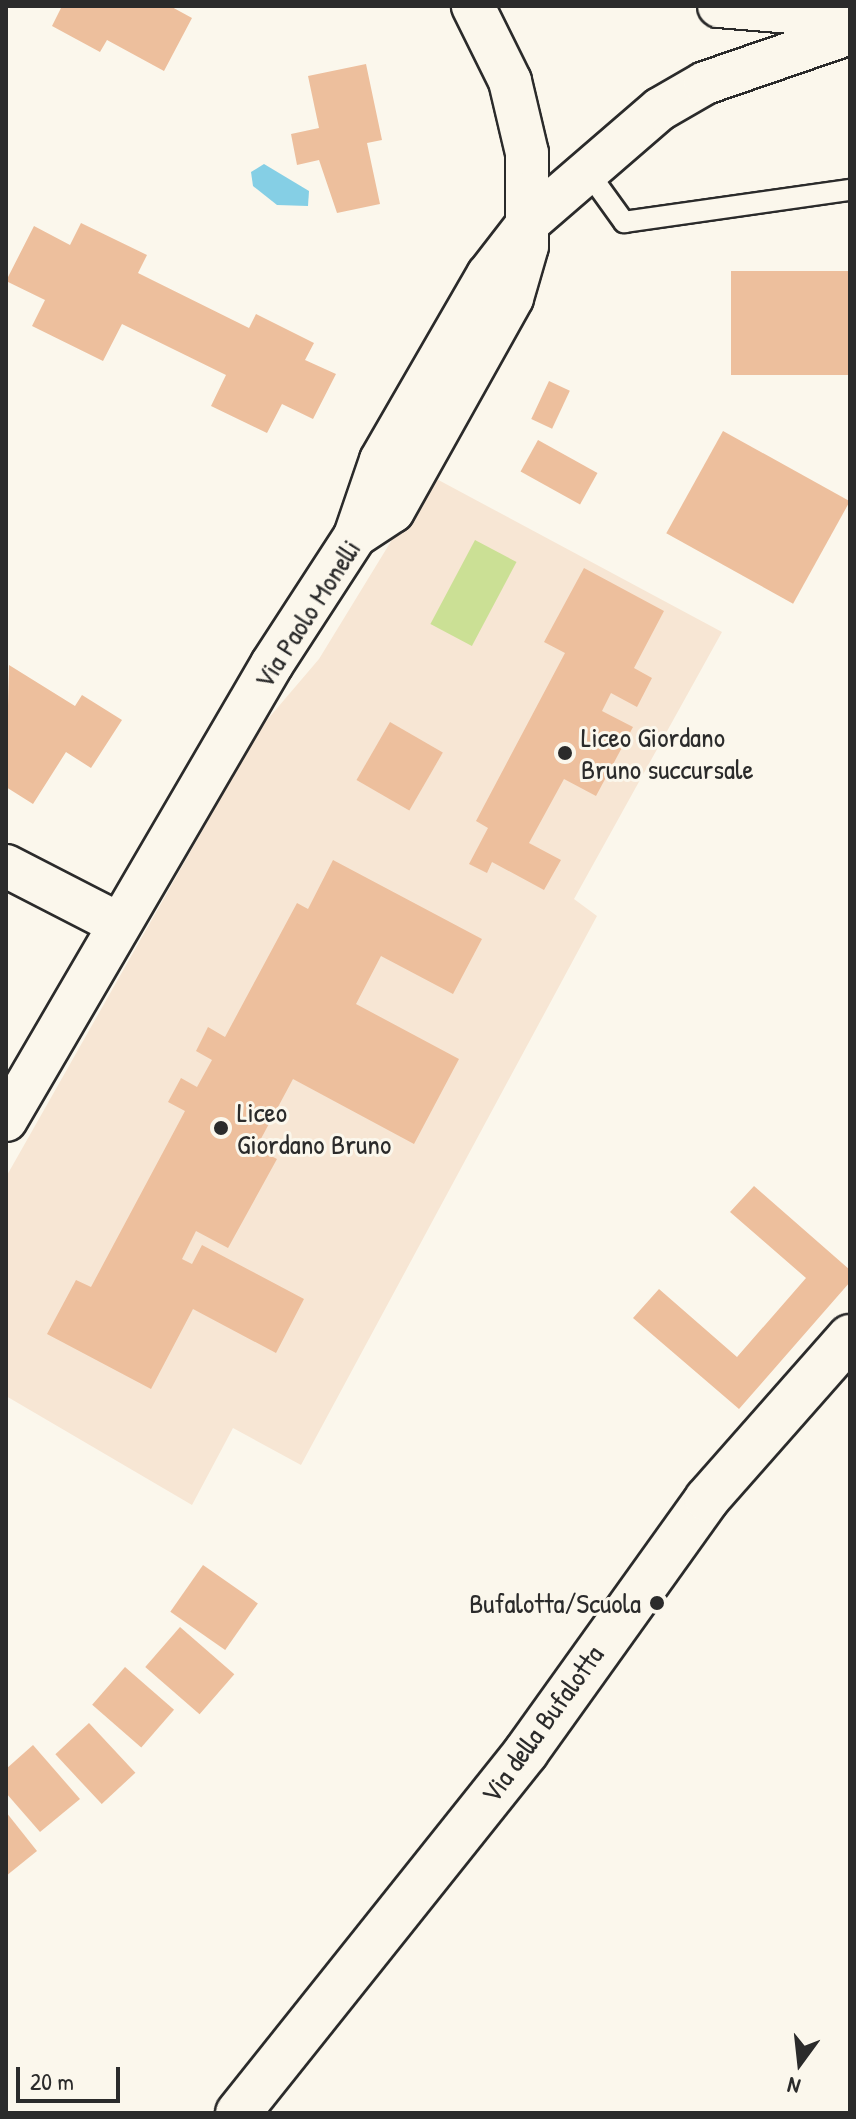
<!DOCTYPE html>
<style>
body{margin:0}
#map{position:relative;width:856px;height:2119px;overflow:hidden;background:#fbf7ec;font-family:"Patrick Hand",sans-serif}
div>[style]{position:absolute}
.built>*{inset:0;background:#f7e6d4}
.green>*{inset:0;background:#cbe095;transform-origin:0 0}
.water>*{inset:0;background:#85cfe5}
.building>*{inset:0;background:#edbf9d;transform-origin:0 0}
.roads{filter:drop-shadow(2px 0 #2b2b2b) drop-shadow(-2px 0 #2b2b2b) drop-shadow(0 2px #2b2b2b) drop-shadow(0 -2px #2b2b2b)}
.service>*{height:20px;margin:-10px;padding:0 10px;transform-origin:10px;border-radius:10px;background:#fbf7ec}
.minor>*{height:42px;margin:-21px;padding:0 21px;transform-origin:21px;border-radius:21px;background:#fbf7ec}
.tertiary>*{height:44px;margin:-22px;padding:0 22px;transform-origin:22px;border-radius:22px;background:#fbf7ec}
.dots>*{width:22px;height:22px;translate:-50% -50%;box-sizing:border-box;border:4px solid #fbf7ec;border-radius:50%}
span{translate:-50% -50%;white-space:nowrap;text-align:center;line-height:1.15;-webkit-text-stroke:6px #fbf7ec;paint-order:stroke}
.street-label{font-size:28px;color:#2b2b2b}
.poi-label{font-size:28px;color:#2b2b2b}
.left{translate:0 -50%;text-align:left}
.right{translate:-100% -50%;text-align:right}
.frame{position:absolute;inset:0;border:8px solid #2b2b2b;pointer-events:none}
.north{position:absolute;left:760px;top:2023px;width:80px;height:80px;-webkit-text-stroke:6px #fbf7ec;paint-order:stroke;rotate:195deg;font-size:22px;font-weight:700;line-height:32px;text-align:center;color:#2b2b2b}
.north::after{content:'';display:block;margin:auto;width:28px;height:36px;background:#2b2b2b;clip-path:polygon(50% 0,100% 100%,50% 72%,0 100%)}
.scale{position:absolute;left:16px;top:2067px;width:104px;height:36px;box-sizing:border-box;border:4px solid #2b2b2b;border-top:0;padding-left:10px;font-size:24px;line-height:28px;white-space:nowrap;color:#2b2b2b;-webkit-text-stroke:6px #fbf7ec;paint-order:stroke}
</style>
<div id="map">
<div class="built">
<div style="clip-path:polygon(431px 476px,722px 632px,574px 899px,597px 916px,301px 1465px,233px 1428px,192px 1505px,6px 1396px,6px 1177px,261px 727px,319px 659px)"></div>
</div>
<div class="green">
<div style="left:475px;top:540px;width:47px;height:95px;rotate:28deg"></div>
</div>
<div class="water">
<div style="clip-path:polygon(264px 164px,309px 191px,308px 206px,277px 205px,253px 186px,251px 172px)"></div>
</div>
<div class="building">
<div style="clip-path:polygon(62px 6px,170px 6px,192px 18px,164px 71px,107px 40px,100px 52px,52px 26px)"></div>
<div style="clip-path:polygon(366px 64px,382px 140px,367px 143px,380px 204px,337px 213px,319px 160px,297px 165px,291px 134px,319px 128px,308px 76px)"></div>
<div style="clip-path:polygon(81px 223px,147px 255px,138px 273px,249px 328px,256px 314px,314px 343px,305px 360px,336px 374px,313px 419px,282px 404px,267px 433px,211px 406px,226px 375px,122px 324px,103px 361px,32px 326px,45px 300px,6px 281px,34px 226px,70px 245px)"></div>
<div style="left:850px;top:271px;width:104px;height:119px;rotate:90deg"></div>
<div style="left:549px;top:381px;width:23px;height:42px;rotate:25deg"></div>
<div style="left:723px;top:431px;width:145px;height:117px;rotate:29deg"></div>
<div style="left:538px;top:440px;width:68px;height:36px;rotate:29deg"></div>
<div style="clip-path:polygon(584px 568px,664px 611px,634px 668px,652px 678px,637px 707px,611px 693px,602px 711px,633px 727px,596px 796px,564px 779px,529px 843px,561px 860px,544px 890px,492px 862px,487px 873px,469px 864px,488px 828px,476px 821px,565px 653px,544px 642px)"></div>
<div style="clip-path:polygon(9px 665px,75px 706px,82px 695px,122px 720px,91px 768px,66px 752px,33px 804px,6px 787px)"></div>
<div style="left:390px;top:722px;width:61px;height:67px;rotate:30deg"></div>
<div style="clip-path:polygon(333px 860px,482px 939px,453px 994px,381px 956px,356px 1004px,459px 1059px,414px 1144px,293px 1079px,256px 1148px,277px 1159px,228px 1248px,196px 1231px,182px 1259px,192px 1264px,202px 1245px,304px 1299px,276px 1353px,193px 1309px,151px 1389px,47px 1334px,76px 1280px,91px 1287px,185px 1111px,168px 1102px,181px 1078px,197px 1087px,212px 1060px,196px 1051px,208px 1027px,225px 1037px,297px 903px,308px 909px)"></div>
<div style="clip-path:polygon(754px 1186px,850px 1270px,850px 1282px,739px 1409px,633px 1318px,659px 1289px,737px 1357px,806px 1278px,730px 1212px)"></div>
<div style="left:203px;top:1565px;width:67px;height:57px;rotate:35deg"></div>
<div style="left:180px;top:1627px;width:72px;height:53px;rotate:41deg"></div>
<div style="left:125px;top:1667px;width:65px;height:50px;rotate:41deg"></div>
<div style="left:89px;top:1723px;width:68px;height:46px;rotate:47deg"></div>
<div style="clip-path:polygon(33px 1745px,80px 1799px,40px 1832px,6px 1793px,6px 1769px)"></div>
<div style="clip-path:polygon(6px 1812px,37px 1851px,6px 1876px)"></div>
</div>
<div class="roads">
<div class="service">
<div style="left:588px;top:172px;width:62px;rotate:54.2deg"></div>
<div style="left:624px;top:222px;width:228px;rotate:-8.1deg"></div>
</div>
<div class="minor">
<div style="left:719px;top:6px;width:131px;rotate:4.8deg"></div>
<div style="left:355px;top:536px;width:80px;rotate:-71.1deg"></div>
<div style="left:381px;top:460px;width:214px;rotate:-60deg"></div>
<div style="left:488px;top:275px;width:67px;rotate:-52.3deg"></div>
<div style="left:529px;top:222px;width:173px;rotate:-40.8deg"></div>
<div style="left:660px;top:109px;width:52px;rotate:-30deg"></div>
<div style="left:705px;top:83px;width:153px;rotate:-19deg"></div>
<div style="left:6px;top:866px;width:127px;rotate:27.2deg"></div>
<div style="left:6px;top:1120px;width:528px;rotate:-59.74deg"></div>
<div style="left:272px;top:664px;width:153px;rotate:-57deg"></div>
<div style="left:355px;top:536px;width:45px;rotate:-33.3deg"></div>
<div style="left:393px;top:511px;width:244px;rotate:-60.8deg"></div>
<div style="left:512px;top:298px;width:54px;rotate:-73.9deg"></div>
<div style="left:527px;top:246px;width:93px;rotate:-90deg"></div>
<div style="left:527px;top:153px;width:74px;rotate:-103.3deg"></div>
<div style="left:510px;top:81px;width:84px;rotate:-116.3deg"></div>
</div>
<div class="tertiary">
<div style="left:238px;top:2113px;width:462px;rotate:-51.4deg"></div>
<div style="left:526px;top:1752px;width:311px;rotate:-54.4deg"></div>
<div style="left:707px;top:1499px;width:216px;rotate:-48.6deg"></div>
</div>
</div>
<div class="dots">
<div style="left:565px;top:753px;background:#2b2b2b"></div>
<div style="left:221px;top:1128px;background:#2b2b2b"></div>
<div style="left:657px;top:1603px;background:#2b2b2b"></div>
</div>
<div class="street-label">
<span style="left:307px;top:614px;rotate:-57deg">Via Paolo Monelli</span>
<span style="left:542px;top:1724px;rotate:-54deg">Via della Bufalotta</span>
</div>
<div class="poi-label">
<span class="left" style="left:581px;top:753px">Liceo Giordano<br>Bruno succursale</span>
<span class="left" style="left:237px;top:1128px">Liceo<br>Giordano Bruno</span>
<span class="right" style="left:641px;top:1603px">Bufalotta/Scuola</span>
</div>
<div class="frame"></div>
<div class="north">N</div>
<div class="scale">20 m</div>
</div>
